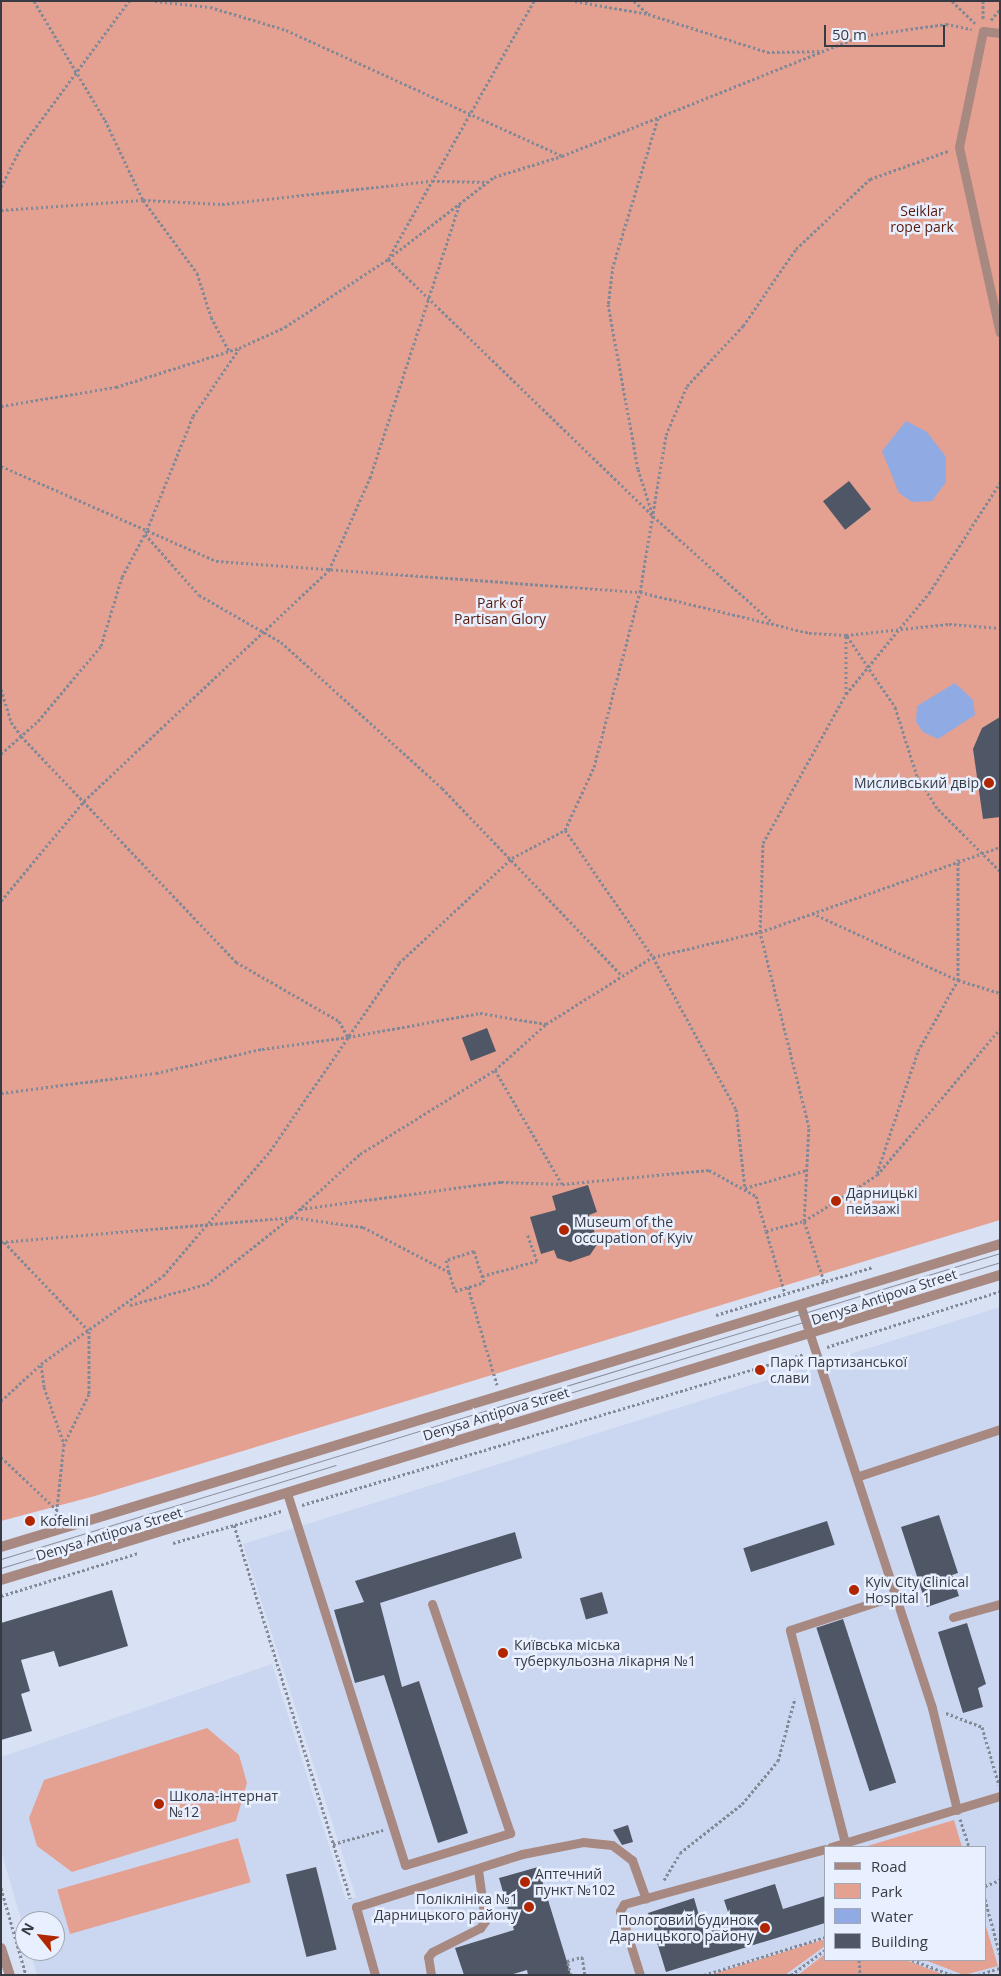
<!DOCTYPE html>
<meta charset="utf-8">
<style>
body{margin:0}
#map{position:relative;width:1001px;height:1976px;overflow:hidden;background:#d9e2f5;font-family:"Open Sans",sans-serif}
div>[style]{position:absolute}
.built>*{inset:0;background:#cbd7f0}
.green>*{inset:0;background:#e4a192;transform-origin:0 0}
.water>*{inset:0;background:#90aae3}
.building>*{inset:0;background:#4f5665;transform-origin:0 0}
.path>*{height:3px;margin-top:-1.5px;transform-origin:0;background:repeating-linear-gradient(90deg,#838996 0 2.5px,transparent 0 5px)}
.service>*{height:9px;margin:-4.5px;padding:0 4.5px;transform-origin:4.5px;border-radius:4.5px;background:#a88981}
.minor>*{height:10px;margin:-5px;padding:0 5px;transform-origin:5px;border-radius:5px;background:#a88981}
.tertiary>*{height:10px;margin:-5px;padding:0 5px;transform-origin:5px;border-radius:5px;background:#a88981}
.tram>*{height:1px;margin:-0.5px;padding:0 0.5px;transform-origin:0.5px;border-radius:0.5px;background:#898f9c}
.dots>*{width:14px;height:14px;translate:-50% -50%;box-sizing:border-box;border:2px solid #e8effe;border-radius:50%}
span{translate:-50% -50%;white-space:nowrap;text-align:center;line-height:1.15;-webkit-text-stroke:5px #e8effe;paint-order:stroke}
.park-label{font-size:14px;color:#57190b}
.poi-label{font-size:14px;color:#383b43}
.right{translate:-100% -50%;text-align:right}
.left{translate:0 -50%;text-align:left}
.street-label{font-size:14px;color:#383b43}
.frame{position:absolute;inset:0;border:2px solid #383b43;pointer-events:none}
.legend{position:absolute;left:824px;top:1846px;width:162px;height:115px;box-sizing:border-box;background:#e8effe;border:1px solid #a2a7b3;margin:0;padding:6px 9px;list-style:none;font-size:15px;color:#383b43}
.legend li{display:flex;align-items:center;gap:10px;height:25px}
.legend b{width:25px;border:1px solid #a2a7b3}
.north{position:absolute;left:15px;top:1911px;width:50px;height:50px;box-sizing:border-box;background:#e8effe;border:1px solid #a2a7b3;border-radius:50%;rotate:299deg;font-size:14px;font-weight:700;line-height:20px;text-align:center;color:#383b43}
.north::after{content:'';display:block;margin:auto;width:18px;height:22px;background:#b12600;clip-path:polygon(50% 0,100% 100%,50% 72%,0 100%)}
.scale{position:absolute;left:824px;top:25px;width:121px;height:22px;box-sizing:border-box;border:2px solid #383b43;border-top:0;padding-left:6px;font-size:15px;line-height:18px;white-space:nowrap;color:#383b43;-webkit-text-stroke:4px #e8effe;paint-order:stroke}
</style>
<div id="map">
<div class="built">
<div style="clip-path:polygon(evenodd,1000px 1307px,1000px 1975px,37px 1975px,30px 1951px,55px 1951px,55px 1921px,25px 1921px,25px 1933px,1px 1851px,1px 1757px,272px 1664px,346px 1900px,356px 1897px,243px 1544px,1000px 1307px,825px 1847px,985px 1847px,985px 1960px,825px 1960px,825px 1847px)"></div>
</div>
<div class="green">
<div style="clip-path:polygon(1px 1px,1000px 1px,1000px 1220px,95px 1496px,1px 1521px)"></div>
<div style="clip-path:polygon(207px 1728px,239px 1755px,247px 1783px,236px 1821px,72px 1872px,37px 1846px,29px 1818px,44px 1780px)"></div>
<div style="clip-path:polygon(954px 1820px,962px 1847px,864px 1847px)"></div>
<div style="left:238px;top:1838px;width:46px;height:188px;rotate:74deg"></div>
<div style="clip-path:polygon(985px 1923px,998px 1966px,964px 1975px,925px 1960px,985px 1960px)"></div>
<div style="clip-path:polygon(825px 1939px,825px 1946px,785px 1975px,710px 1975px)"></div>
<div style="clip-path:polygon(825px 1954px,825px 1960px,906px 1960px,945px 1975px,798px 1975px)"></div>
</div>
<div class="water">
<div style="clip-path:polygon(906px 421px,927px 432px,946px 457px,946px 482px,932px 501px,912px 502px,899px 493px,882px 451px)"></div>
<div style="clip-path:polygon(955px 683px,973px 700px,975px 715px,938px 739px,923px 732px,916px 722px,917px 706px)"></div>
</div>
<div class="building">
<div style="left:849px;top:481px;width:36px;height:33px;rotate:52deg"></div>
<div style="clip-path:polygon(1000px 717px,1000px 817px,983px 819px,973px 749px,982px 728px)"></div>
<div style="left:487px;top:1028px;width:25px;height:27px;rotate:69deg"></div>
<div style="clip-path:polygon(588px 1185px,597px 1212px,589px 1215px,598px 1243px,590px 1255px,570px 1262px,557px 1258px,554px 1250px,541px 1254px,530px 1217px,556px 1210px,552px 1196px)"></div>
<div style="clip-path:polygon(939px 1515px,958px 1573px,952px 1575px,959px 1596px,927px 1607px,901px 1527px)"></div>
<div style="left:827px;top:1521px;width:25px;height:88px;rotate:72deg"></div>
<div style="clip-path:polygon(515px 1532px,522px 1558px,380px 1603px,402px 1687px,419px 1681px,468px 1833px,438px 1843px,384px 1675px,355px 1683px,334px 1610px,364px 1602px,355px 1581px)"></div>
<div style="clip-path:polygon(112px 1590px,128px 1646px,59px 1667px,54px 1651px,21px 1660px,30px 1691px,21px 1694px,32px 1731px,1px 1740px,1px 1623px)"></div>
<div style="left:602px;top:1592px;width:22px;height:23px;rotate:74deg"></div>
<div style="left:843px;top:1619px;width:172px;height:28px;rotate:72deg"></div>
<div style="clip-path:polygon(967px 1623px,986px 1684px,978px 1688px,983px 1707px,963px 1713px,938px 1632px)"></div>
<div style="clip-path:polygon(628px 1825px,633px 1842px,622px 1845px,613px 1830px)"></div>
<div style="left:316px;top:1867px;width:85px;height:31px;rotate:76deg"></div>
<div style="clip-path:polygon(538px 1867px,571px 1975px,528px 1975px,527px 1970px,510px 1975px,464px 1975px,455px 1948px,514px 1930px,499px 1878px)"></div>
<div style="clip-path:polygon(775px 1884px,783px 1909px,825px 1896px,825px 1923px,666px 1972px,648px 1913px,694px 1898px,704px 1933px,732px 1924px,724px 1900px)"></div>
</div>
<div class="path">
<div style="left:34px;top:1px;width:139px;rotate:59.2deg"></div>
<div style="left:105px;top:120px;width:89px;rotate:64.6deg"></div>
<div style="left:143px;top:200px;width:91px;rotate:53.5deg"></div>
<div style="left:197px;top:273px;width:46px;rotate:72.3deg"></div>
<div style="left:211px;top:317px;width:38px;rotate:62deg"></div>
<div style="left:155px;top:1px;width:55px;rotate:6.2deg"></div>
<div style="left:210px;top:7px;width:79px;rotate:16.8deg"></div>
<div style="left:286px;top:30px;width:303px;rotate:24.5deg"></div>
<div style="left:534px;top:1px;width:296px;rotate:119.5deg"></div>
<div style="left:388px;top:259px;width:369px;rotate:44.1deg"></div>
<div style="left:575px;top:1px;width:74px;rotate:10.1deg"></div>
<div style="left:648px;top:14px;width:125px;rotate:17.7deg"></div>
<div style="left:767px;top:52px;width:56px;rotate:-1deg"></div>
<div style="left:634px;top:1px;width:19px;rotate:43deg"></div>
<div style="left:952px;top:1px;width:32px;rotate:44deg"></div>
<div style="left:983px;top:1px;width:19px;rotate:90deg"></div>
<div style="left:991px;top:20px;width:14px;rotate:-51deg"></div>
<div style="left:658px;top:118px;width:155px;rotate:106.9deg"></div>
<div style="left:613px;top:266px;width:38px;rotate:97deg"></div>
<div style="left:608px;top:304px;width:168px;rotate:79.7deg"></div>
<div style="left:638px;top:469px;width:49px;rotate:72.3deg"></div>
<div style="left:653px;top:516px;width:161px;rotate:41.7deg"></div>
<div style="left:1px;top:187px;width:45px;rotate:-63.4deg"></div>
<div style="left:21px;top:147px;width:182px;rotate:-53.5deg"></div>
<div style="left:1px;top:210px;width:142px;rotate:-4deg"></div>
<div style="left:143px;top:200px;width:79px;rotate:2.9deg"></div>
<div style="left:222px;top:204px;width:211px;rotate:-6.3deg"></div>
<div style="left:432px;top:181px;width:54px;rotate:1.1deg"></div>
<div style="left:1px;top:406px;width:117px;rotate:-9.4deg"></div>
<div style="left:116px;top:387px;width:129px;rotate:-17.6deg"></div>
<div style="left:239px;top:348px;width:51px;rotate:-24.5deg"></div>
<div style="left:285px;top:327px;width:123px;rotate:-33.4deg"></div>
<div style="left:388px;top:259px;width:134px;rotate:-37.7deg"></div>
<div style="left:494px;top:177px;width:71px;rotate:-17.2deg"></div>
<div style="left:562px;top:156px;width:322px;rotate:-21.9deg"></div>
<div style="left:861px;top:36px;width:86px;rotate:-8deg"></div>
<div style="left:946px;top:24px;width:26px;rotate:11deg"></div>
<div style="left:1px;top:466px;width:235px;rotate:23.8deg"></div>
<div style="left:216px;top:561px;width:425px;rotate:4.2deg"></div>
<div style="left:640px;top:592px;width:174px;rotate:13.6deg"></div>
<div style="left:809px;top:633px;width:37px;rotate:3deg"></div>
<div style="left:846px;top:635px;width:104px;rotate:-6.1deg"></div>
<div style="left:949px;top:624px;width:51px;rotate:4.5deg"></div>
<div style="left:145px;top:534px;width:81px;rotate:48.5deg"></div>
<div style="left:199px;top:595px;width:95px;rotate:29.8deg"></div>
<div style="left:281px;top:642px;width:217px;rotate:42.2deg"></div>
<div style="left:442px;top:788px;width:260px;rotate:46.2deg"></div>
<div style="left:847px;top:636px;width:86px;rotate:55.9deg"></div>
<div style="left:895px;top:707px;width:72px;rotate:72.3deg"></div>
<div style="left:917px;top:776px;width:39px;rotate:58deg"></div>
<div style="left:938px;top:809px;width:88px;rotate:45deg"></div>
<div style="left:1px;top:689px;width:34px;rotate:73deg"></div>
<div style="left:11px;top:722px;width:17px;rotate:54deg"></div>
<div style="left:21px;top:736px;width:312px;rotate:46.4deg"></div>
<div style="left:236px;top:962px;width:119px;rotate:29.8deg"></div>
<div style="left:339px;top:1021px;width:18px;rotate:61deg"></div>
<div style="left:348px;top:1037px;width:134px;rotate:-10.3deg"></div>
<div style="left:480px;top:1013px;width:67px;rotate:9.5deg"></div>
<div style="left:846px;top:694px;width:131px;rotate:-50.6deg"></div>
<div style="left:929px;top:593px;width:131px;rotate:-57.2deg"></div>
<div style="left:1px;top:754px;width:50px;rotate:-41.7deg"></div>
<div style="left:38px;top:721px;width:98px;rotate:-50deg"></div>
<div style="left:101px;top:646px;width:72px;rotate:-73.1deg"></div>
<div style="left:122px;top:577px;width:53px;rotate:-62deg"></div>
<div style="left:147px;top:530px;width:123px;rotate:-68deg"></div>
<div style="left:193px;top:416px;width:81px;rotate:-55.5deg"></div>
<div style="left:565px;top:830px;width:155px;rotate:55.3deg"></div>
<div style="left:653px;top:957px;width:173px;rotate:61.4deg"></div>
<div style="left:736px;top:1109px;width:80px;rotate:83.5deg"></div>
<div style="left:745px;top:1188px;width:65px;rotate:-16.2deg"></div>
<div style="left:1px;top:901px;width:130px;rotate:-50.3deg"></div>
<div style="left:84px;top:801px;width:337px;rotate:-43.3deg"></div>
<div style="left:329px;top:570px;width:101px;rotate:-66deg"></div>
<div style="left:370px;top:478px;width:289px;rotate:-71.9deg"></div>
<div style="left:812px;top:913px;width:161px;rotate:24.7deg"></div>
<div style="left:958px;top:980px;width:44px;rotate:17.2deg"></div>
<div style="left:495px;top:1070px;width:132px;rotate:59.6deg"></div>
<div style="left:562px;top:1184px;width:148px;rotate:-5.4deg"></div>
<div style="left:709px;top:1170px;width:54px;rotate:29deg"></div>
<div style="left:756px;top:1196px;width:36px;rotate:74deg"></div>
<div style="left:766px;top:1231px;width:39px;rotate:-15deg"></div>
<div style="left:804px;top:1221px;width:94px;rotate:-87deg"></div>
<div style="left:809px;top:1127px;width:201px;rotate:-104.1deg"></div>
<div style="left:760px;top:932px;width:89px;rotate:-88.1deg"></div>
<div style="left:763px;top:843px;width:171px;rotate:-60.9deg"></div>
<div style="left:846px;top:694px;width:59px;rotate:-90deg"></div>
<div style="left:1px;top:1093px;width:156px;rotate:-7.4deg"></div>
<div style="left:156px;top:1073px;width:109px;rotate:-12.8deg"></div>
<div style="left:262px;top:1049px;width:87px;rotate:-7.9deg"></div>
<div style="left:877px;top:1173px;width:129px;rotate:-71.4deg"></div>
<div style="left:918px;top:1051px;width:81px;rotate:-60.6deg"></div>
<div style="left:958px;top:980px;width:121px;rotate:-90deg"></div>
<div style="left:300px;top:1209px;width:203px;rotate:-7.7deg"></div>
<div style="left:501px;top:1182px;width:60px;rotate:1.9deg"></div>
<div style="left:766px;top:1231px;width:65px;rotate:73deg"></div>
<div style="left:1px;top:1242px;width:291px;rotate:-4.9deg"></div>
<div style="left:291px;top:1217px;width:73px;rotate:7.9deg"></div>
<div style="left:363px;top:1227px;width:97px;rotate:27.6deg"></div>
<div style="left:449px;top:1272px;width:20px;rotate:72deg"></div>
<div style="left:455px;top:1291px;width:30px;rotate:-17deg"></div>
<div style="left:484px;top:1282px;width:33px;rotate:-108deg"></div>
<div style="left:474px;top:1251px;width:29px;rotate:162deg"></div>
<div style="left:446px;top:1260px;width:12px;rotate:76deg"></div>
<div style="left:4px;top:1242px;width:123px;rotate:46.3deg"></div>
<div style="left:89px;top:1331px;width:63px;rotate:90deg"></div>
<div style="left:89px;top:1394px;width:56px;rotate:116.6deg"></div>
<div style="left:482px;top:1276px;width:57px;rotate:-15.3deg"></div>
<div style="left:537px;top:1261px;width:30px;rotate:-110deg"></div>
<div style="left:824px;top:1281px;width:63px;rotate:-108.4deg"></div>
<div style="left:804px;top:1221px;width:86px;rotate:-32.2deg"></div>
<div style="left:877px;top:1175px;width:191px;rotate:-49.9deg"></div>
<div style="left:468px;top:1287px;width:102px;rotate:73.5deg"></div>
<div style="left:130px;top:1305px;width:80px;rotate:-15.3deg"></div>
<div style="left:207px;top:1284px;width:107px;rotate:-38.6deg"></div>
<div style="left:291px;top:1217px;width:93px;rotate:-42.4deg"></div>
<div style="left:360px;top:1154px;width:159px;rotate:-31.9deg"></div>
<div style="left:495px;top:1070px;width:69px;rotate:-42deg"></div>
<div style="left:546px;top:1024px;width:126px;rotate:-32.1deg"></div>
<div style="left:653px;top:957px;width:110px;rotate:-13.2deg"></div>
<div style="left:760px;top:932px;width:255px;rotate:-19.5deg"></div>
<div style="left:716px;top:1315px;width:164px;rotate:-17deg"></div>
<div style="left:827px;top:1347px;width:182px;rotate:-17.9deg"></div>
<div style="left:41px;top:1365px;width:22px;rotate:82deg"></div>
<div style="left:44px;top:1387px;width:60px;rotate:70.7deg"></div>
<div style="left:64px;top:1444px;width:73px;rotate:96.3deg"></div>
<div style="left:1px;top:1401px;width:54px;rotate:-42.8deg"></div>
<div style="left:41px;top:1364px;width:150px;rotate:-35.8deg"></div>
<div style="left:163px;top:1276px;width:165px;rotate:-49.4deg"></div>
<div style="left:270px;top:1151px;width:228px;rotate:-55.5deg"></div>
<div style="left:399px;top:963px;width:154px;rotate:-42.9deg"></div>
<div style="left:512px;top:858px;width:60px;rotate:-27.8deg"></div>
<div style="left:565px;top:830px;width:69px;rotate:-65.3deg"></div>
<div style="left:594px;top:767px;width:181px;rotate:-75.3deg"></div>
<div style="left:640px;top:592px;width:159px;rotate:-80.6deg"></div>
<div style="left:666px;top:435px;width:53px;rotate:-66.8deg"></div>
<div style="left:687px;top:386px;width:82px;rotate:-47deg"></div>
<div style="left:743px;top:326px;width:93px;rotate:-55.5deg"></div>
<div style="left:796px;top:249px;width:102px;rotate:-43.4deg"></div>
<div style="left:870px;top:179px;width:83px;rotate:-19.7deg"></div>
<div style="left:1px;top:1457px;width:76px;rotate:43.4deg"></div>
<div style="left:302px;top:1505px;width:524px;rotate:-16.74deg"></div>
<div style="left:234px;top:1525px;width:391px;rotate:72.7deg"></div>
<div style="left:173px;top:1543px;width:114px;rotate:-16.4deg"></div>
<div style="left:1px;top:1596px;width:144px;rotate:-17.4deg"></div>
<div style="left:946px;top:1713px;width:39px;rotate:21deg"></div>
<div style="left:982px;top:1727px;width:60px;rotate:73.7deg"></div>
<div style="left:960px;top:1819px;width:29px;rotate:72deg"></div>
<div style="left:333px;top:1844px;width:52px;rotate:-15.6deg"></div>
<div style="left:664px;top:1880px;width:31px;rotate:-59deg"></div>
<div style="left:680px;top:1853px;width:79px;rotate:-38.3deg"></div>
<div style="left:742px;top:1804px;width:56px;rotate:-50.1deg"></div>
<div style="left:778px;top:1761px;width:65px;rotate:-74.9deg"></div>
<div style="left:985px;top:1886px;width:16px;rotate:-22deg"></div>
<div style="left:1px;top:1888px;width:91px;rotate:74deg"></div>
<div style="left:985px;top:1899px;width:58px;rotate:75deg"></div>
<div style="left:859px;top:1960px;width:15px;rotate:86deg"></div>
<div style="left:912px;top:1960px;width:43px;rotate:20.6deg"></div>
<div style="left:571px;top:1975px;width:15px;rotate:-106deg"></div>
<div style="left:567px;top:1961px;width:16px;rotate:-15deg"></div>
<div style="left:582px;top:1957px;width:18px;rotate:81deg"></div>
<div style="left:704px;top:1975px;width:127px;rotate:-17.4deg"></div>
<div style="left:791px;top:1975px;width:42px;rotate:-36.3deg"></div>
<div style="left:978px;top:1975px;width:23px;rotate:-18deg"></div>
</div>
<div class="service">
<div style="left:1000px;top:33px;width:17px;rotate:-173deg"></div>
<div style="left:983px;top:31px;width:118px;rotate:101.7deg"></div>
<div style="left:959px;top:147px;width:190px;rotate:77.6deg"></div>
<div style="left:800px;top:1304px;width:425px;rotate:71.9deg"></div>
<div style="left:932px;top:1708px;width:105px;rotate:76.2deg"></div>
<div style="left:859px;top:1476px;width:149px;rotate:-18.4deg"></div>
<div style="left:287px;top:1493px;width:390px;rotate:72.4deg"></div>
<div style="left:405px;top:1865px;width:110px;rotate:-16.9deg"></div>
<div style="left:510px;top:1833px;width:242px;rotate:-108.8deg"></div>
<div style="left:953px;top:1617px;width:49px;rotate:-15.5deg"></div>
<div style="left:845px;top:1843px;width:220px;rotate:-104.5deg"></div>
<div style="left:790px;top:1630px;width:109px;rotate:-18.1deg"></div>
<div style="left:831px;top:1847px;width:177px;rotate:-16.8deg"></div>
<div style="left:375px;top:1975px;width:71px;rotate:-105.6deg"></div>
<div style="left:356px;top:1907px;width:174px;rotate:-17.7deg"></div>
<div style="left:522px;top:1854px;width:62px;rotate:-11.1deg"></div>
<div style="left:583px;top:1842px;width:29px;rotate:6deg"></div>
<div style="left:612px;top:1845px;width:25px;rotate:37deg"></div>
<div style="left:632px;top:1860px;width:41px;rotate:70.3deg"></div>
<div style="left:431px;top:1975px;width:18px;rotate:-99deg"></div>
<div style="left:428px;top:1957px;width:6px;rotate:-51deg"></div>
<div style="left:432px;top:1952px;width:54px;rotate:-26.6deg"></div>
<div style="left:480px;top:1928px;width:9px;rotate:-54deg"></div>
<div style="left:485px;top:1921px;width:51px;rotate:-97.8deg"></div>
<div style="left:640px;top:1975px;width:67px;rotate:-107.4deg"></div>
<div style="left:620px;top:1911px;width:8px;rotate:-60deg"></div>
<div style="left:624px;top:1904px;width:208px;rotate:-15.3deg"></div>
</div>
<div class="minor">
<div style="left:1px;top:1948px;width:28px;rotate:72deg"></div>
</div>
<div class="tertiary">
<div style="left:1px;top:1547px;width:1044px;rotate:-16.87deg"></div>
<div style="left:1px;top:1580px;width:1045px;rotate:-16.98deg"></div>
</div>
<div class="tram">
<div style="left:553px;top:1398px;width:467px;rotate:-16.9deg"></div>
<div style="left:1px;top:1559px;width:1045px;rotate:-17.03deg"></div>
<div style="left:1px;top:1568px;width:350px;rotate:-17.1deg"></div>
</div>
<div class="dots">
<div style="left:989px;top:783px;background:#b12600"></div>
<div style="left:836px;top:1201px;background:#b12600"></div>
<div style="left:564px;top:1230px;background:#b12600"></div>
<div style="left:760px;top:1370px;background:#b12600"></div>
<div style="left:30px;top:1521px;background:#b12600"></div>
<div style="left:854px;top:1590px;background:#b12600"></div>
<div style="left:503px;top:1653px;background:#b12600"></div>
<div style="left:159px;top:1804px;background:#b12600"></div>
<div style="left:525px;top:1882px;background:#b12600"></div>
<div style="left:529px;top:1907px;background:#b12600"></div>
<div style="left:765px;top:1928px;background:#b12600"></div>
</div>
<div class="park-label">
<span style="left:922px;top:219px">Seiklar<br>rope park</span>
<span style="left:500px;top:611px">Park of<br>Partisan Glory</span>
</div>
<div class="poi-label">
<span class="right" style="left:979px;top:783px">Мисливський двір</span>
<span class="left" style="left:846px;top:1201px">Дарницькі<br>пейзажі</span>
<span class="left" style="left:574px;top:1230px">Museum of the<br>occupation of Kyiv</span>
<span class="left" style="left:770px;top:1370px">Парк Партизанської<br>слави</span>
<span class="left" style="left:40px;top:1521px">Kofelini</span>
<span class="left" style="left:865px;top:1590px">Kyiv City Clinical<br>Hospital 1</span>
<span class="left" style="left:514px;top:1653px">Київська міська<br>туберкульозна лікарня №1</span>
<span class="left" style="left:169px;top:1804px">Школа-інтернат<br>№12</span>
<span class="left" style="left:535px;top:1882px">Аптечний<br>пункт №102</span>
<span class="right" style="left:518px;top:1907px">Поліклініка №1<br>Дарницького району</span>
<span class="right" style="left:754px;top:1928px">Пологовий будинок<br>Дарницького району</span>
</div>
<div class="street-label">
<span style="left:884px;top:1297px;rotate:-18deg">Denysa Antipova Street</span>
<span style="left:496px;top:1414px;rotate:-17deg">Denysa Antipova Street</span>
<span style="left:109px;top:1534px;rotate:-17deg">Denysa Antipova Street</span>
</div>
<div class="frame"></div>
<ul class="legend">
<li><b style="height:6px;background:#a88981"></b>Road</li>
<li><b style="height:14px;background:#e4a192"></b>Park</li>
<li><b style="height:14px;background:#90aae3"></b>Water</li>
<li><b style="height:14px;background:#4f5665"></b>Building</li>
</ul>
<div class="north">N</div>
<div class="scale">50 m</div>
</div>
